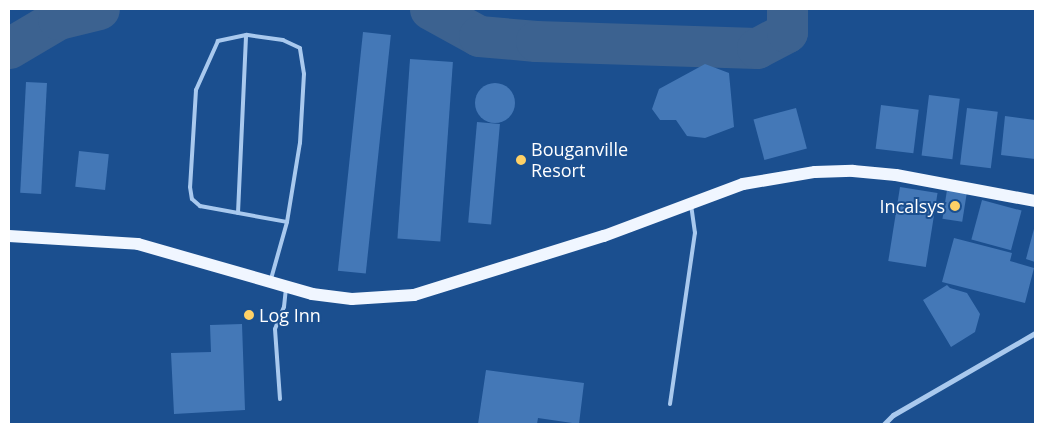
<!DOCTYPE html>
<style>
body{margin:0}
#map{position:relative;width:1044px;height:433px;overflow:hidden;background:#1b4f8f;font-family:"Open Sans",sans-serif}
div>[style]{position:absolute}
.river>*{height:41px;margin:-20.5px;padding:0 20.5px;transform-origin:20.5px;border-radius:20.5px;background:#3c6290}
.building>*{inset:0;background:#4478b7;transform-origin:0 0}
.round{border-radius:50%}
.service>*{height:4px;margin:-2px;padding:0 2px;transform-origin:2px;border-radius:2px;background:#a9c9ee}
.minor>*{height:5px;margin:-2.5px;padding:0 2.5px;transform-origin:2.5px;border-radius:2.5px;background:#a9c9ee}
.primary>*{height:12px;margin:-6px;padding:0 6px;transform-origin:6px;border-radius:6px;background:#f0f6ff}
.dots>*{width:14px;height:14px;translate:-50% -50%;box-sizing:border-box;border:2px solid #1b4f8f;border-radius:50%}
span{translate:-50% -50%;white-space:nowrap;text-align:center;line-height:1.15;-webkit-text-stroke:4px #1b4f8f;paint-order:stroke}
.poi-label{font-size:18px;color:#fff}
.left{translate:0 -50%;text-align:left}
.right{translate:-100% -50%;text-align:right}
.frame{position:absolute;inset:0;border:10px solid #fff;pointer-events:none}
</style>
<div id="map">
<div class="river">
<div style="left:430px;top:9px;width:56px;rotate:28.9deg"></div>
<div style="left:479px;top:36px;width:57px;rotate:5deg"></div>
<div style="left:536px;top:41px;width:221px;rotate:1.8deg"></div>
<div style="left:757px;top:48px;width:34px;rotate:-28deg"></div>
<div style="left:787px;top:32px;width:23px;rotate:-90deg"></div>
<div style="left:9px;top:48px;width:57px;rotate:-30.6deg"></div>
<div style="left:58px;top:19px;width:42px;rotate:-13.7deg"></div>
</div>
<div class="building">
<div style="left:363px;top:32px;width:28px;height:240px;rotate:6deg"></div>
<div style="left:410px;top:59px;width:43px;height:180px;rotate:4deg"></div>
<div style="clip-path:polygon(705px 64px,729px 73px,734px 127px,705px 138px,687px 136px,676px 120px,660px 120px,652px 109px,659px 89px)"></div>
<div style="left:26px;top:82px;width:21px;height:111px;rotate:3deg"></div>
<div class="round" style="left:475px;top:83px;width:40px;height:40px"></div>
<div style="left:929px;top:95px;width:31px;height:61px;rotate:7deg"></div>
<div style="left:881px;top:105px;width:38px;height:44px;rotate:7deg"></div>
<div style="left:796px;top:108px;width:42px;height:44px;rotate:75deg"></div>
<div style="left:967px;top:108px;width:31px;height:57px;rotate:7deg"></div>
<div style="clip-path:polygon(1005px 116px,1035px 120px,1035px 159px,1001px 155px)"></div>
<div style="left:477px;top:122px;width:23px;height:101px;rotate:5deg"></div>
<div style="left:79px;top:151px;width:30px;height:36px;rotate:6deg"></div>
<div style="left:900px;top:187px;width:38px;height:75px;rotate:9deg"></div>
<div style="left:947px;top:190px;width:20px;height:29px;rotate:9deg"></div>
<div style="left:982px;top:200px;width:41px;height:41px;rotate:15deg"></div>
<div style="clip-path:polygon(1035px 225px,1035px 262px,1026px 259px)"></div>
<div style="clip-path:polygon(954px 238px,1012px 253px,1010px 261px,1034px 268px,1025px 303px,942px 282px)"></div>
<div style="clip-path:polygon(947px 285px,950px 288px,967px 293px,980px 314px,975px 332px,951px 347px,923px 300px)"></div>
<div style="clip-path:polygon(242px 324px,245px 410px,174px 414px,171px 353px,211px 352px,210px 325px)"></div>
<div style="clip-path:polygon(486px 370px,584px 383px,579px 424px,538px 418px,537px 424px,478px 424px)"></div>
</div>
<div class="service">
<div style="left:238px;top:213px;width:178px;rotate:-87.4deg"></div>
<div style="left:271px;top:279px;width:59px;rotate:-74.3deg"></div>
<div style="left:287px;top:222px;width:80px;rotate:-80.7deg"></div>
<div style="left:300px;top:143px;width:69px;rotate:-86.7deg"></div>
<div style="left:304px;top:74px;width:26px;rotate:-99deg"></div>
<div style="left:300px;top:48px;width:19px;rotate:-155deg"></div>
<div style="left:283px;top:40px;width:37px;rotate:-172deg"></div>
<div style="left:246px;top:35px;width:29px;rotate:168deg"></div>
<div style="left:218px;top:41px;width:54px;rotate:114.2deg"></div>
<div style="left:196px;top:90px;width:97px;rotate:93.5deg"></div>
<div style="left:190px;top:187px;width:12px;rotate:81deg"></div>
<div style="left:192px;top:199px;width:11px;rotate:41deg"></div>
<div style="left:200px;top:206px;width:88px;rotate:10.4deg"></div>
<div style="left:280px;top:399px;width:70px;rotate:-94.1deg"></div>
<div style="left:275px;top:329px;width:24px;rotate:-68deg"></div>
<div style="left:284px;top:307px;width:18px;rotate:-84deg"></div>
<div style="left:670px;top:404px;width:173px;rotate:-81.7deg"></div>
<div style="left:695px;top:233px;width:27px;rotate:-98deg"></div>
</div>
<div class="minor">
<div style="left:884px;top:424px;width:13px;rotate:-45deg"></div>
<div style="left:893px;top:415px;width:164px;rotate:-30deg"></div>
</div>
<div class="primary">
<div style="left:9px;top:236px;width:129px;rotate:3.5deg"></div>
<div style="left:138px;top:244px;width:181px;rotate:16deg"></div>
<div style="left:312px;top:294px;width:40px;rotate:7.1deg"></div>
<div style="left:352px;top:299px;width:62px;rotate:-3.7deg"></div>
<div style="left:414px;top:295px;width:199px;rotate:-17.3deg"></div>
<div style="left:604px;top:236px;width:148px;rotate:-20.5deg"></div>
<div style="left:743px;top:184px;width:73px;rotate:-9.5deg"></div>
<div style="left:815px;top:172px;width:38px;rotate:-2deg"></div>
<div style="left:853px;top:171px;width:43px;rotate:5.3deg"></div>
<div style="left:896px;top:175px;width:141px;rotate:10.6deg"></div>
</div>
<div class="dots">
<div style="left:521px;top:160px;background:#ffd166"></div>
<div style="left:955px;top:206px;background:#ffd166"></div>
<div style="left:249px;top:315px;background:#ffd166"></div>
</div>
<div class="poi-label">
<span class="left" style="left:531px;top:160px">Bouganville<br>Resort</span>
<span class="right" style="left:945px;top:206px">Incalsys</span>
<span class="left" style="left:259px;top:315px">Log Inn</span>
</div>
<div class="frame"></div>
</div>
